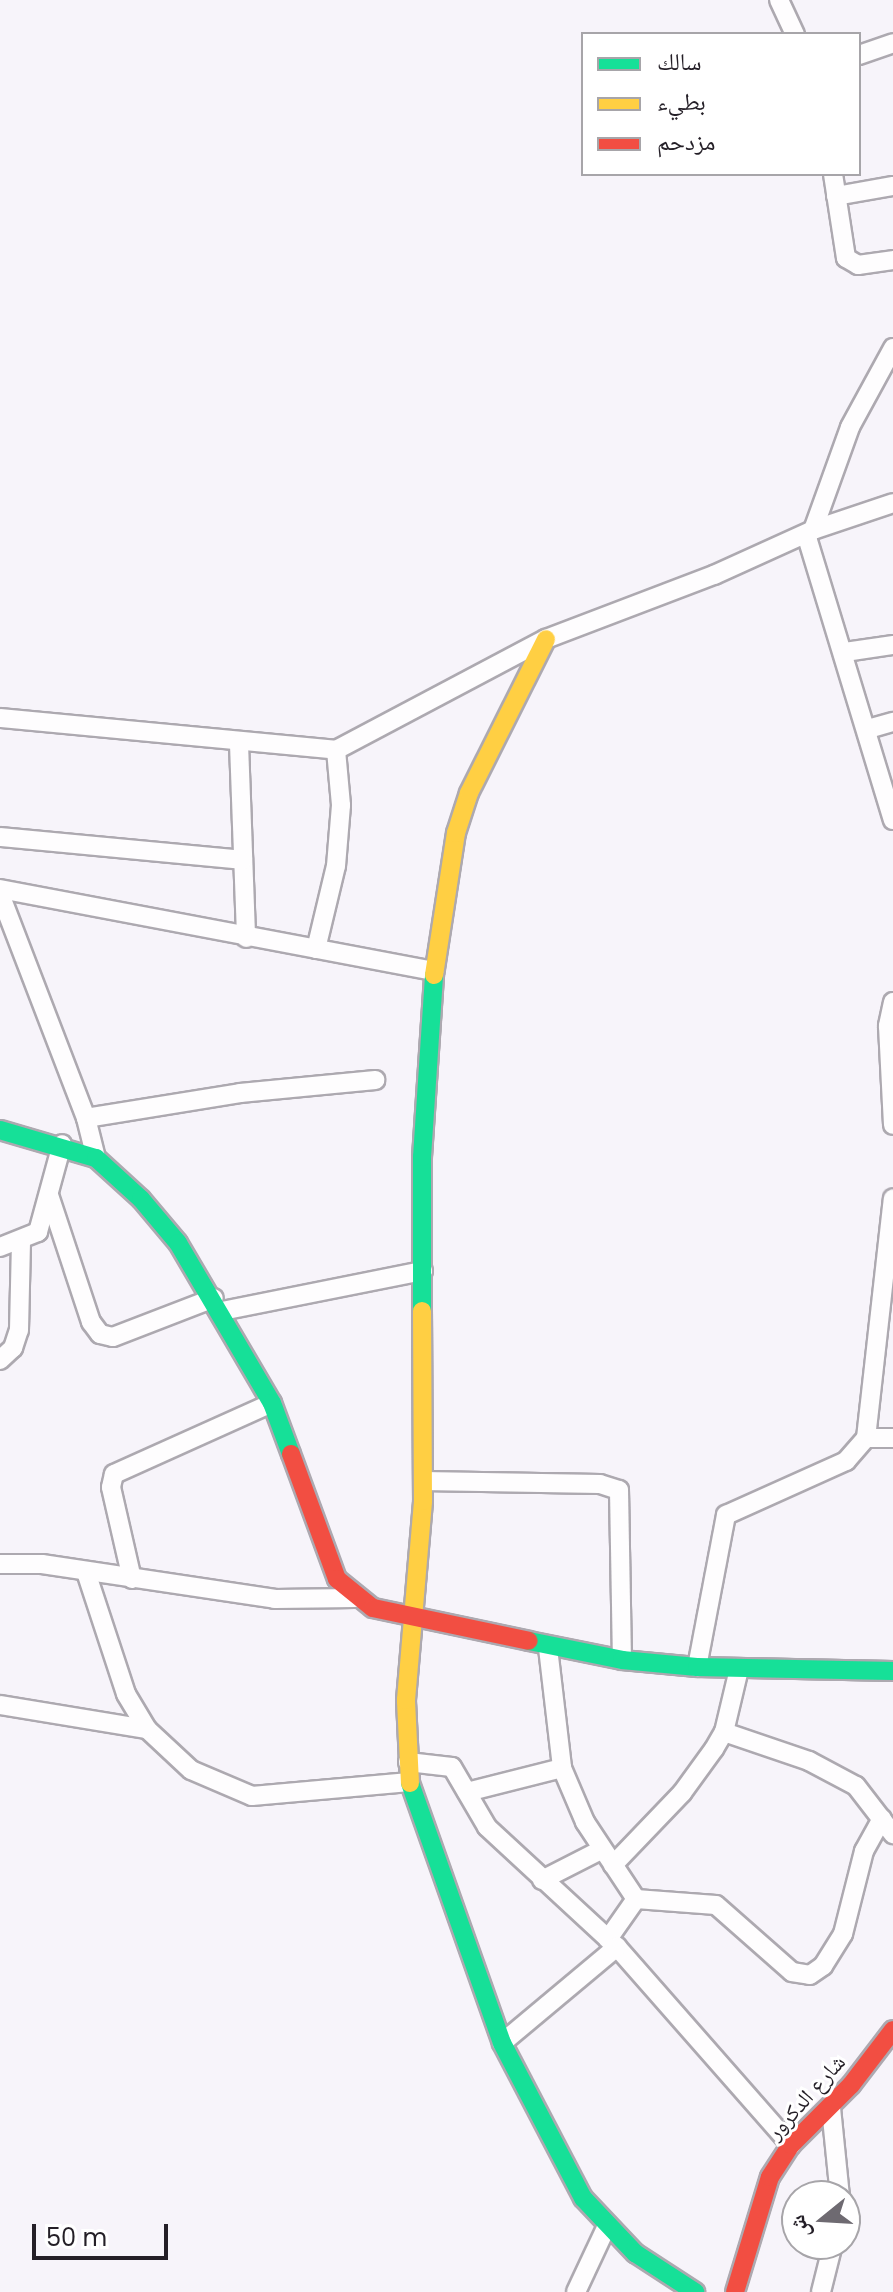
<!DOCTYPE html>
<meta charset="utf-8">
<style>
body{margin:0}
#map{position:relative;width:893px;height:2292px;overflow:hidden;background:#f7f4fa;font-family:Poppins,"Noto Naskh Arabic",sans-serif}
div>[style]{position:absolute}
.roads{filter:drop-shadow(2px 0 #ada9b0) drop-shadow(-2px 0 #ada9b0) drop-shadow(0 2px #ada9b0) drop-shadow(0 -2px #ada9b0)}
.street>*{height:18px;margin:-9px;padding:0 9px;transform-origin:9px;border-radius:9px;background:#fefdfe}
.fast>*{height:18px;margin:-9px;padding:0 9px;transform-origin:9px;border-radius:9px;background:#16e098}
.slow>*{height:18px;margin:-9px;padding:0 9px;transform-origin:9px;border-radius:9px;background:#ffcf43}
.jam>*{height:18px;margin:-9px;padding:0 9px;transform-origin:9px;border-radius:9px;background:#f24e42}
span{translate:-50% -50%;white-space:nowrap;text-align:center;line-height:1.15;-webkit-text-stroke:6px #fff;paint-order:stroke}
.street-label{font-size:22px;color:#241f27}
.legend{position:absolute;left:581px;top:32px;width:280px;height:144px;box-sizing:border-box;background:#fff;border:2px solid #a7a5a9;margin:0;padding:10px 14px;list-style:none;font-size:24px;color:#241f27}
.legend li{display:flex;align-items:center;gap:16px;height:40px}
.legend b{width:40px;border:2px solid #a7a5a9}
.north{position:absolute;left:781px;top:2180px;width:80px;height:80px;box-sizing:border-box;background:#fff;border:2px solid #a7a5a9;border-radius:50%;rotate:252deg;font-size:22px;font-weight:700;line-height:32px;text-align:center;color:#241f27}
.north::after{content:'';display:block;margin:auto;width:28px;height:36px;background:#6e6a71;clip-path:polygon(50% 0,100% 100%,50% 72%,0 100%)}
.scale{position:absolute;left:32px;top:2224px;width:136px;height:36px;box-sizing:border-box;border:4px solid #241f27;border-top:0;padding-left:10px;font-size:24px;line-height:28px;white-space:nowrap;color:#241f27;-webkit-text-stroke:6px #fff;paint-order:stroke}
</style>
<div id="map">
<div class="roads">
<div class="street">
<div style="left:779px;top:0;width:38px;rotate:65deg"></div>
<div style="left:859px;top:55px;width:36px;rotate:-19deg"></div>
<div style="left:833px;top:174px;width:85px;rotate:81.2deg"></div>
<div style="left:846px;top:258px;width:14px;rotate:30deg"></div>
<div style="left:858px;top:265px;width:35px;rotate:-8deg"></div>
<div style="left:836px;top:196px;width:58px;rotate:-10deg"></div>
<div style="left:813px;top:530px;width:109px;rotate:-70.2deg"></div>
<div style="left:850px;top:427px;width:90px;rotate:-61.4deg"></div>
<div style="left:806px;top:534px;width:299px;rotate:73.1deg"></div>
<div style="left:845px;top:652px;width:49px;rotate:-8.3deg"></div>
<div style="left:0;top:718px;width:338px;rotate:5.4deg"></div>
<div style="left:336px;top:750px;width:238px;rotate:-27.9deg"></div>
<div style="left:546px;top:639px;width:180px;rotate:-20.9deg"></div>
<div style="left:714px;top:575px;width:109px;rotate:-24.4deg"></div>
<div style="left:813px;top:530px;width:84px;rotate:-18.6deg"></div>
<div style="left:868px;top:729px;width:26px;rotate:-16deg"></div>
<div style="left:239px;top:744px;width:194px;rotate:87.9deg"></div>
<div style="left:0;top:837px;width:244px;rotate:5.4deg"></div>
<div style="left:0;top:889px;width:442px;rotate:10.7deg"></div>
<div style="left:0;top:894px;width:240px;rotate:69deg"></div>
<div style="left:86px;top:1118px;width:41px;rotate:76deg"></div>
<div style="left:316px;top:949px;width:85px;rotate:-76.5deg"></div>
<div style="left:336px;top:866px;width:61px;rotate:-85.3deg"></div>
<div style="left:341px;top:805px;width:55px;rotate:-95.2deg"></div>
<div style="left:893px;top:1002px;width:25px;rotate:102deg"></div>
<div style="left:888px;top:1026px;width:99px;rotate:87.1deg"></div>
<div style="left:86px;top:1118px;width:156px;rotate:-9.2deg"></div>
<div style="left:240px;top:1093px;width:136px;rotate:-5.5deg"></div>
<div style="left:49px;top:1195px;width:134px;rotate:71.7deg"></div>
<div style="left:91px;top:1322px;width:15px;rotate:53deg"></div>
<div style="left:100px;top:1334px;width:13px;rotate:13deg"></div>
<div style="left:113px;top:1337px;width:108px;rotate:-21.1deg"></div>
<div style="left:0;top:1247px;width:41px;rotate:-21.5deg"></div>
<div style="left:38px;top:1232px;width:91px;rotate:-74.7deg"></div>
<div style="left:222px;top:1311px;width:205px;rotate:-11.3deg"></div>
<div style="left:0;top:1360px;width:18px;rotate:-43deg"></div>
<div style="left:13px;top:1348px;width:19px;rotate:-72deg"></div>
<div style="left:19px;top:1330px;width:87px;rotate:-88.7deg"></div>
<div style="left:866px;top:1438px;width:27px"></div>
<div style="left:423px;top:1481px;width:177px;rotate:1deg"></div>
<div style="left:600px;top:1484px;width:20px;rotate:18deg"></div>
<div style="left:619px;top:1490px;width:170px;rotate:89deg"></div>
<div style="left:0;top:1564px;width:42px"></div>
<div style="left:42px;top:1564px;width:236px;rotate:8.5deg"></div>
<div style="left:275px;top:1599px;width:80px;rotate:-0.7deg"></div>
<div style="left:86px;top:1572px;width:128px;rotate:71.8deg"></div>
<div style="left:126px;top:1694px;width:41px;rotate:59deg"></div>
<div style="left:147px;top:1729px;width:60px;rotate:43deg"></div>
<div style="left:191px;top:1770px;width:66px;rotate:23.1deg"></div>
<div style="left:252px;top:1796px;width:158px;rotate:-5.1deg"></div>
<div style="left:132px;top:1579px;width:94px;rotate:-102.9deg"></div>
<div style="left:111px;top:1487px;width:13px;rotate:-77deg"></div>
<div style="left:114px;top:1474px;width:173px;rotate:-24.2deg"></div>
<div style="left:548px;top:1648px;width:121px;rotate:83.3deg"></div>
<div style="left:562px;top:1768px;width:59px;rotate:66.9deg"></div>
<div style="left:585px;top:1822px;width:92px;rotate:56.5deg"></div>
<div style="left:636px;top:1899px;width:49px;rotate:125deg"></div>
<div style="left:697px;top:1667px;width:155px;rotate:-79.2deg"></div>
<div style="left:726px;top:1515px;width:132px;rotate:-24.2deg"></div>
<div style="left:846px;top:1461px;width:30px;rotate:-49deg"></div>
<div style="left:866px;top:1438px;width:241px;rotate:-83.6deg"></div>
<div style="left:0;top:1705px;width:149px;rotate:9.3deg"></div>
<div style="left:724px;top:1732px;width:90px;rotate:18.8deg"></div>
<div style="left:809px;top:1761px;width:53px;rotate:28deg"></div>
<div style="left:856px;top:1786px;width:61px;rotate:52.4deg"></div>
<div style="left:408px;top:1762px;width:44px;rotate:6.5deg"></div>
<div style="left:452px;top:1767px;width:69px;rotate:59.7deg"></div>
<div style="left:487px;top:1827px;width:177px;rotate:42.7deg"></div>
<div style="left:617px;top:1947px;width:264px;rotate:48.7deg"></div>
<div style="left:467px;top:1792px;width:98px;rotate:-14.2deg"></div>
<div style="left:613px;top:1865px;width:100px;rotate:-46.2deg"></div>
<div style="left:682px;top:1793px;width:54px;rotate:-54deg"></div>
<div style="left:714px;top:1749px;width:20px;rotate:-60deg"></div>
<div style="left:724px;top:1732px;width:65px;rotate:-76.6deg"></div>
<div style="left:542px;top:1880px;width:66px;rotate:-27deg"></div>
<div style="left:636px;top:1899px;width:80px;rotate:4.3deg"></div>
<div style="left:716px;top:1905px;width:101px;rotate:41.4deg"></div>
<div style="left:792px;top:1972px;width:18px;rotate:9deg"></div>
<div style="left:810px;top:1975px;width:16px;rotate:-35deg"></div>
<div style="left:823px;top:1966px;width:38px;rotate:-58deg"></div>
<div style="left:843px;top:1934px;width:86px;rotate:-75.8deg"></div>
<div style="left:864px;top:1851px;width:37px;rotate:-61deg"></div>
<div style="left:502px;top:2043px;width:150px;rotate:-39.9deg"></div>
<div style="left:831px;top:2108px;width:88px;rotate:84.2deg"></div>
<div style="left:576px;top:2292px;width:71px;rotate:-64.9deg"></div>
<div style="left:821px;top:2292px;width:49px;rotate:-76deg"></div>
</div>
<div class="fast">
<div style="left:0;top:1130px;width:100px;rotate:16.3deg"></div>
<div style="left:96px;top:1158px;width:61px;rotate:42.3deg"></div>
<div style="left:141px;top:1199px;width:57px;rotate:49.9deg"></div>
<div style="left:178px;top:1243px;width:186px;rotate:59.6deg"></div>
<div style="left:272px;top:1403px;width:54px;rotate:69.6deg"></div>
<div style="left:422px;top:1311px;width:154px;rotate:-90deg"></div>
<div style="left:422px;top:1157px;width:182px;rotate:-86.2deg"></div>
<div style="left:529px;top:1641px;width:95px;rotate:11.5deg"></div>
<div style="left:622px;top:1660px;width:75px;rotate:5.3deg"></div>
<div style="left:697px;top:1667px;width:196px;rotate:1.2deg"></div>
<div style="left:410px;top:1783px;width:276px;rotate:70.5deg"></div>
<div style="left:502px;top:2043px;width:175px;rotate:62.4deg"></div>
<div style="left:583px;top:2198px;width:76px;rotate:46.6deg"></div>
<div style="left:635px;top:2253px;width:72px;rotate:33deg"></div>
</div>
<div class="slow">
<div style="left:434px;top:975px;width:144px;rotate:-81.2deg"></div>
<div style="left:456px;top:833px;width:42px;rotate:-72deg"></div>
<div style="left:469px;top:793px;width:172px;rotate:-63.4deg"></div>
<div style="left:410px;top:1783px;width:83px;rotate:-92.8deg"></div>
<div style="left:406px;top:1700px;width:200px;rotate:-85.1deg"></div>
<div style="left:423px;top:1501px;width:190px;rotate:-90.3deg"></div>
</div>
<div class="jam">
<div style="left:291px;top:1454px;width:133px;rotate:69.8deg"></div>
<div style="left:337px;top:1579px;width:46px;rotate:38.9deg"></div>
<div style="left:373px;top:1608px;width:159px;rotate:11.9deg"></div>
<div style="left:735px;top:2292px;width:120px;rotate:-73.1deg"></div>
<div style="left:770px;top:2177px;width:38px;rotate:-57deg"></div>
<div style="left:791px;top:2145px;width:85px;rotate:-45deg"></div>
<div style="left:851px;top:2085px;width:69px;rotate:-52.6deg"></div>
</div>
</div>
<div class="street-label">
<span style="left:806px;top:2097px;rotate:-48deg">شارع الدكرور</span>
</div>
<ul class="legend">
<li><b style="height:10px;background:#16e098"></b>سالك</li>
<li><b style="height:10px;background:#ffcf43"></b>بطيء</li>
<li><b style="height:10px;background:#f24e42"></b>مزدحم</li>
</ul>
<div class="north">ش</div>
<div class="scale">50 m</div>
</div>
